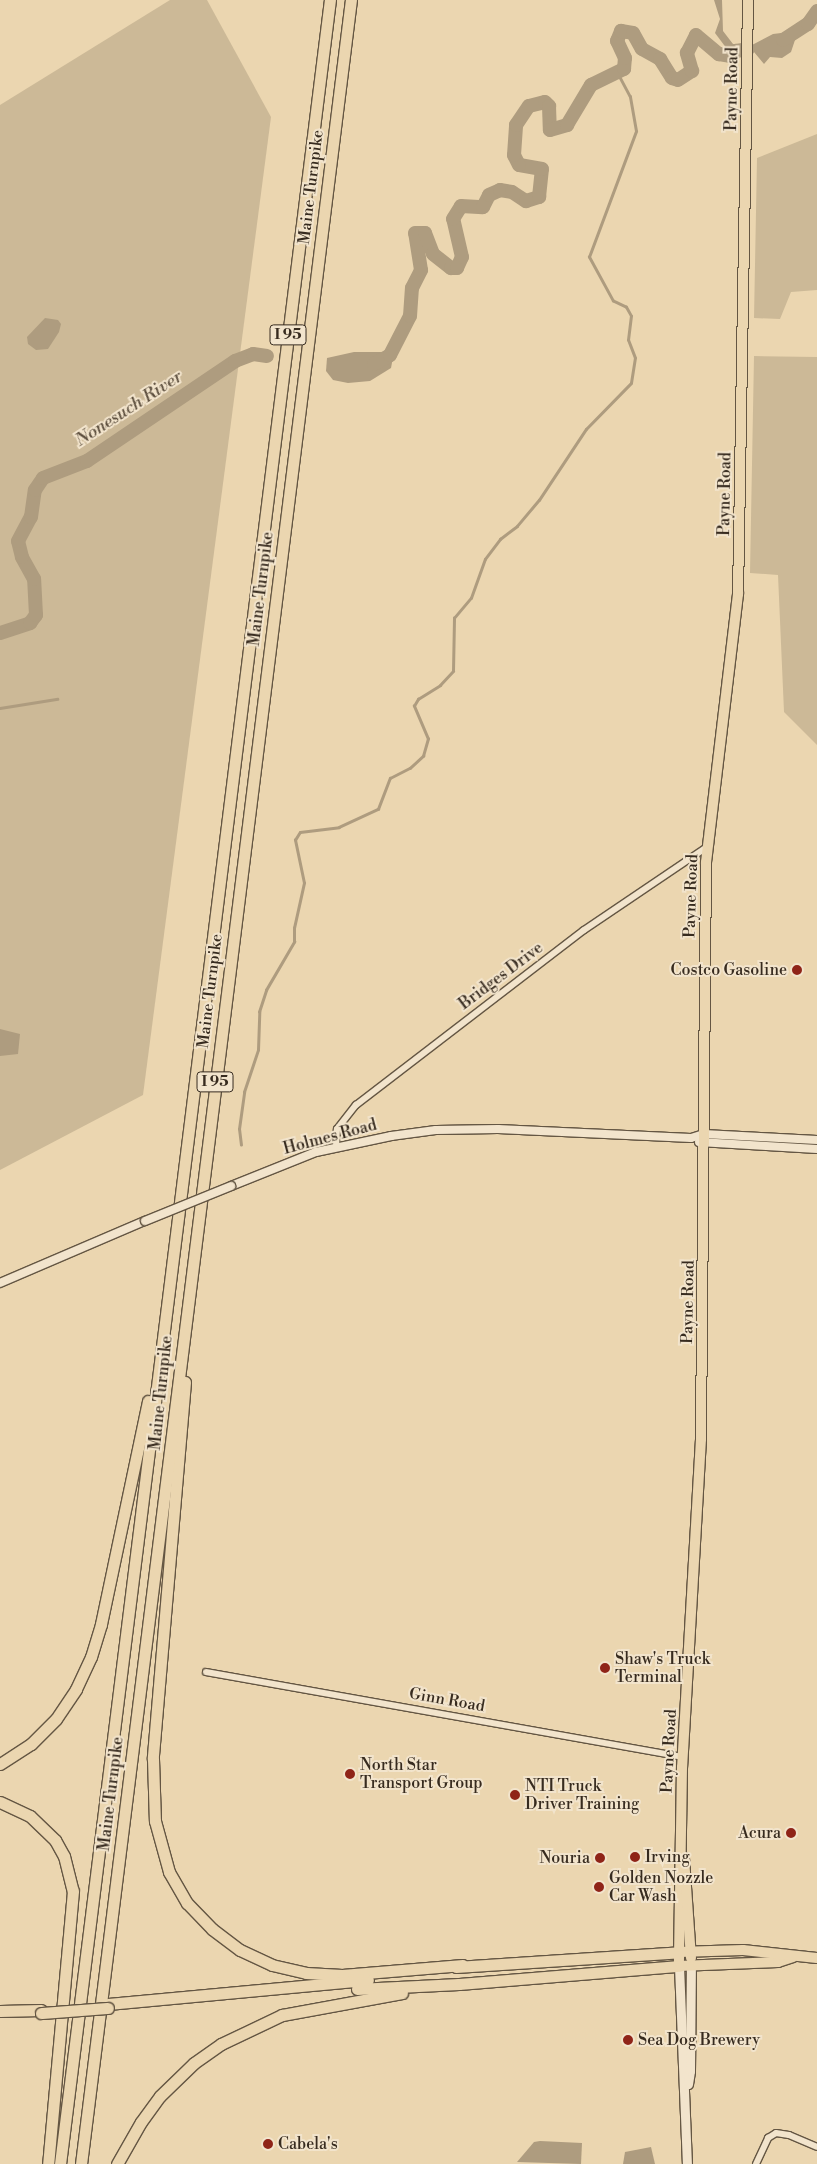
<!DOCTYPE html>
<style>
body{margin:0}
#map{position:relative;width:817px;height:2164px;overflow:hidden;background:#ebd6b0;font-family:"Libre Bodoni",serif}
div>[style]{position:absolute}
.green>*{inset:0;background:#ccb997}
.water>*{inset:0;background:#ae9c7f}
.stream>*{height:2.5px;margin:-1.25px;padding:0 1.25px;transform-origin:1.25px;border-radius:1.25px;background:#ae9c7f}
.river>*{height:14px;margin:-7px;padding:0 7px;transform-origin:7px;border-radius:7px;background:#ae9c7f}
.roads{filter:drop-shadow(1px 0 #645643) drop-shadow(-1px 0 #645643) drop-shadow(0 1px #645643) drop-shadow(0 -1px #645643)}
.minor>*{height:6px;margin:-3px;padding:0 3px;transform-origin:3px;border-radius:3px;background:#f2e4cc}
.tertiary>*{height:8px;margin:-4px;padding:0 4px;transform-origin:4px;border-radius:4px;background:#f2e4cc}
.secondary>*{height:9px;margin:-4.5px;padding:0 4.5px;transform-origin:4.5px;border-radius:4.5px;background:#f2e4cc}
.primary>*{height:10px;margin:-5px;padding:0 5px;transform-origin:5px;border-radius:5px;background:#ebd6b0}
.motorway>*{height:11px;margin:-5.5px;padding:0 5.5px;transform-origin:5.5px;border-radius:5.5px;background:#ebd6b0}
.bridges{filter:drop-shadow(1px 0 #645643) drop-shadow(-1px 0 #645643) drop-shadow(0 1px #645643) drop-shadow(0 -1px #645643)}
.tertiary-bridge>*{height:8px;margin:-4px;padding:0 4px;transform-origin:4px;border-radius:4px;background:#f2e4cc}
.motorway-bridge>*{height:11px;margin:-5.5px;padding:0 5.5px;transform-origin:5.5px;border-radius:5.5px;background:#ebd6b0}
.dots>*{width:14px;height:14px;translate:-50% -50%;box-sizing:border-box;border:2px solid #f2e4cc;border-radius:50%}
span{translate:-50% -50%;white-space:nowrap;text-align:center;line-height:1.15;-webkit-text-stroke:4px #f2e4cc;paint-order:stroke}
.shield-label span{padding:1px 4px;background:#f2e4cc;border:1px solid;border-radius:4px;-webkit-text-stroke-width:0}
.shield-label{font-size:15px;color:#372b1f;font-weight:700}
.street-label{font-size:16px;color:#372b1f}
.poi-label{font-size:16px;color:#372b1f}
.right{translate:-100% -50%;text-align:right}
.left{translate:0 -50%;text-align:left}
.water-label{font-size:18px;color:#5b4d3c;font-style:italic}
</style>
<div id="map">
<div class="green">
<div style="clip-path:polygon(170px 0,207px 0,271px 117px,143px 1095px,0 1170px,0 105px)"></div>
<div style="clip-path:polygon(817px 134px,817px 290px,791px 292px,780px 319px,754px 318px,757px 158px)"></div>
<div style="clip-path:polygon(754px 356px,817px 357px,817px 745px,784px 712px,778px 575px,750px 573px)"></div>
</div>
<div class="water">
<div style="clip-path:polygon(714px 0,722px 0,723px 31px,733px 44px,752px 45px,773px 34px,798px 31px,791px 52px,782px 58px,770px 57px,764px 64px,754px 52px,730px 53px,715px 33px,720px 19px)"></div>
<div style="clip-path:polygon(45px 318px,58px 320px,61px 324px,59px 332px,48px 349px,36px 350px,28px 344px,27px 337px)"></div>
<div style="clip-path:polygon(354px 352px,387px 352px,393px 357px,391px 368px,370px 381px,348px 383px,333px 380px,326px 371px,327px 358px)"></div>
<div style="clip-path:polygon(0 1029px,20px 1034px,18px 1054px,0 1056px)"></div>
<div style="clip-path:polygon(540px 2141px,582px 2143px,581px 2164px,517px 2162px,534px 2142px)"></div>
<div style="clip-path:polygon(651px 2147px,655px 2164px,623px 2164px,625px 2152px)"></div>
</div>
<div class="stream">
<div style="left:0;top:708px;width:58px;rotate:-9deg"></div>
<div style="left:241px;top:1145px;width:16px;rotate:-97deg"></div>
<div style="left:239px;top:1129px;width:37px;rotate:-82deg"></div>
<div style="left:244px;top:1092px;width:44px;rotate:-71.6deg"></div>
<div style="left:258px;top:1050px;width:38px;rotate:-88deg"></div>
<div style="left:259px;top:1012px;width:23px;rotate:-72deg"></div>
<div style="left:266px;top:990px;width:56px;rotate:-59.7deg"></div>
<div style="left:294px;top:942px;width:14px;rotate:-90deg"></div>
<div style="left:294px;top:928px;width:46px;rotate:-77.5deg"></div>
<div style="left:304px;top:883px;width:44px;rotate:-101.8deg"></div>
<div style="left:295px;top:840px;width:9px;rotate:-58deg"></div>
<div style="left:300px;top:832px;width:39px;rotate:-7deg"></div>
<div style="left:339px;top:827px;width:43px;rotate:-24.8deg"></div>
<div style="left:378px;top:809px;width:33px;rotate:-69deg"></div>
<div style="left:390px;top:778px;width:22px;rotate:-27deg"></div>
<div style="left:410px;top:768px;width:18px;rotate:-43deg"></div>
<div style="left:423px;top:756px;width:18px;rotate:-74deg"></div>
<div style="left:428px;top:739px;width:36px;rotate:-113deg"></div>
<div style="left:414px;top:706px;width:8px;rotate:-60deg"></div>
<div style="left:418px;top:699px;width:26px;rotate:-32deg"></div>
<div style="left:440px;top:685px;width:19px;rotate:-47deg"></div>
<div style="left:453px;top:671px;width:53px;rotate:-88.9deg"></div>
<div style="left:454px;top:618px;width:26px;rotate:-50deg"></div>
<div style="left:471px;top:598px;width:41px;rotate:-70.3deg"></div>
<div style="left:485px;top:559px;width:25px;rotate:-53deg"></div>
<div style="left:500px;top:539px;width:21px;rotate:-37deg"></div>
<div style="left:517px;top:526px;width:34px;rotate:-50deg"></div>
<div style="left:539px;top:500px;width:85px;rotate:-56.5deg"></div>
<div style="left:586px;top:429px;width:64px;rotate:-45.6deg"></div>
<div style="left:631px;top:383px;width:25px;rotate:-81deg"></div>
<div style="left:635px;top:358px;width:19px;rotate:-111deg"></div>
<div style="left:628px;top:340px;width:24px;rotate:-83deg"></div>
<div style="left:631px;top:316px;width:10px;rotate:-119deg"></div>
<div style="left:626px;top:307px;width:14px;rotate:-155deg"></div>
<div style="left:613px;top:301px;width:50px;rotate:-118.6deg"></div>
<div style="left:589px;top:257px;width:134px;rotate:-69.5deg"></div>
<div style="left:636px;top:131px;width:35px;rotate:-100deg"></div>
<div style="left:630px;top:97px;width:27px;rotate:-118deg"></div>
</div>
<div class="river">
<div style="left:783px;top:40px;width:30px;rotate:-33deg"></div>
<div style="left:808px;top:24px;width:16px;rotate:-55deg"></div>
<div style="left:374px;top:364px;width:18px;rotate:-29deg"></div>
<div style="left:390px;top:355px;width:44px;rotate:-62.9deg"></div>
<div style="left:410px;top:316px;width:28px;rotate:-86deg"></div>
<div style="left:412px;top:288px;width:20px;rotate:-63deg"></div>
<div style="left:421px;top:270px;width:37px;rotate:-99deg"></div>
<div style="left:415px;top:233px;width:10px"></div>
<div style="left:425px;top:233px;width:22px;rotate:69deg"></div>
<div style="left:433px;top:254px;width:23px;rotate:38deg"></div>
<div style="left:451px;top:268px;width:6px"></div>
<div style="left:457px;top:268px;width:12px;rotate:-66deg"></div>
<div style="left:462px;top:257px;width:39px;rotate:-103deg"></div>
<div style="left:453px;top:219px;width:15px;rotate:-58deg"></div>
<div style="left:461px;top:206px;width:22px;rotate:3deg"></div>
<div style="left:483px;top:207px;width:13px;rotate:-63deg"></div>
<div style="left:489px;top:195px;width:12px;rotate:-24deg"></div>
<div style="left:500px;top:190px;width:12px;rotate:9deg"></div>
<div style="left:512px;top:192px;width:17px;rotate:33deg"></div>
<div style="left:526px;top:201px;width:14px;rotate:-17deg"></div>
<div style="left:539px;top:197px;width:28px;rotate:-84deg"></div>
<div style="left:542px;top:169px;width:23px;rotate:-170deg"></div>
<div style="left:519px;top:165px;width:11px;rotate:-117deg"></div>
<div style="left:514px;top:155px;width:30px;rotate:-86deg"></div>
<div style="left:516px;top:125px;width:23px;rotate:-56deg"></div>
<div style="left:529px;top:106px;width:16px;rotate:-14deg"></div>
<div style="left:545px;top:102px;width:6px;rotate:45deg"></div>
<div style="left:549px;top:106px;width:24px;rotate:88deg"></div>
<div style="left:550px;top:130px;width:18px;rotate:-16deg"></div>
<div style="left:567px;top:125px;width:47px;rotate:-59deg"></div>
<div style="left:591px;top:85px;width:37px;rotate:-26deg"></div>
<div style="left:624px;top:69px;width:11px;rotate:-85deg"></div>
<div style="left:625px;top:58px;width:19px;rotate:-115deg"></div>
<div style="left:617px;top:41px;width:11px;rotate:-68deg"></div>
<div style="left:621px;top:31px;width:12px;rotate:9deg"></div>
<div style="left:633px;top:33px;width:18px;rotate:61deg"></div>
<div style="left:642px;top:49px;width:21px;rotate:29deg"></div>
<div style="left:660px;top:59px;width:22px;rotate:58deg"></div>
<div style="left:672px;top:78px;width:6px;rotate:18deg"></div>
<div style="left:678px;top:80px;width:17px;rotate:-33deg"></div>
<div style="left:692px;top:71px;width:19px;rotate:-106deg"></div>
<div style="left:687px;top:53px;width:20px;rotate:-63deg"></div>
<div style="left:696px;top:35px;width:30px;rotate:40deg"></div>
<div style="left:719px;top:54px;width:11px;rotate:10deg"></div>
<div style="left:730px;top:56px;width:8px;rotate:-40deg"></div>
<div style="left:736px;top:51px;width:12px;rotate:-9deg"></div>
<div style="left:0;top:633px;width:32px;rotate:-18deg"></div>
<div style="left:30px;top:623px;width:10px;rotate:-53deg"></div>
<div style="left:36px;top:615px;width:36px;rotate:-93deg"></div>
<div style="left:34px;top:579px;width:25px;rotate:-119deg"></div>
<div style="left:22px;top:557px;width:16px;rotate:-104deg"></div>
<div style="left:18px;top:541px;width:27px;rotate:-62deg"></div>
<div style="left:31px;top:517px;width:27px;rotate:-82deg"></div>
<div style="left:35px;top:490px;width:14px;rotate:-56deg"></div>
<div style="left:43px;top:478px;width:47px;rotate:-21.1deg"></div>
<div style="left:87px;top:461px;width:179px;rotate:-34deg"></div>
<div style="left:235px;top:361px;width:19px;rotate:-21deg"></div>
<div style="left:253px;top:354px;width:14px;rotate:8deg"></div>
</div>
<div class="roads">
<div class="minor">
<div style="left:336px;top:1147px;width:18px;rotate:-87deg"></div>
<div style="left:337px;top:1129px;width:31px;rotate:-52deg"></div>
<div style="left:356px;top:1105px;width:287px;rotate:-37.5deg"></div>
<div style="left:584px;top:930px;width:148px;rotate:-34deg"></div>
<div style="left:206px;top:1672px;width:485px;rotate:10.1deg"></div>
<div style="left:756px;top:2164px;width:29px;rotate:-65deg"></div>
<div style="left:768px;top:2138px;width:9px;rotate:-32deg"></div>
<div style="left:776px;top:2133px;width:13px;rotate:9deg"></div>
<div style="left:789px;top:2135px;width:30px;rotate:23deg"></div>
</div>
<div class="tertiary">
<div style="left:699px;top:1142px;width:118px;rotate:3.4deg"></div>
<div style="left:231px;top:1186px;width:92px;rotate:-21.8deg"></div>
<div style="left:316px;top:1152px;width:77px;rotate:-12deg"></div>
<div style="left:391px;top:1136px;width:45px;rotate:-7.6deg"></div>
<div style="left:436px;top:1130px;width:62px;rotate:-0.9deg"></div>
<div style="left:498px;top:1129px;width:193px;rotate:2.7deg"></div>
<div style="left:691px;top:1138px;width:14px;rotate:-17deg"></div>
<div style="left:704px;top:1134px;width:113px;rotate:3deg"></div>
<div style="left:0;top:1283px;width:158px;rotate:-23.2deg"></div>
</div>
<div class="secondary">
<div style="left:679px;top:1966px;width:198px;rotate:87.7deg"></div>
<div style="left:688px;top:2084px;width:13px;rotate:-81deg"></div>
<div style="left:690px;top:2071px;width:105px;rotate:-89.5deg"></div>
</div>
<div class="primary">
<div style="left:748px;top:0;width:594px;rotate:90.96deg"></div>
<div style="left:738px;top:594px;width:270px;rotate:96.8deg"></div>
<div style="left:706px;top:862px;width:577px;rotate:90.5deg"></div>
<div style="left:701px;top:1439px;width:329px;rotate:93.3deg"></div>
<div style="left:682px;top:1767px;width:199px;rotate:90.9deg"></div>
<div style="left:679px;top:1966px;width:99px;rotate:-2.3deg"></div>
<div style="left:778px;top:1962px;width:16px;rotate:-18deg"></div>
<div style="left:684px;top:1858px;width:100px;rotate:86deg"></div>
<div style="left:679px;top:1952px;width:64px;rotate:-1.8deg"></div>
<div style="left:743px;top:1950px;width:74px;rotate:6.2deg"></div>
</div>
<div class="motorway">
<div style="left:185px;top:1382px;width:378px;rotate:94.9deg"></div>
<div style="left:153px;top:1759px;width:62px;rotate:88.2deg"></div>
<div style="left:155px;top:1821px;width:53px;rotate:74.6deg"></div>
<div style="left:169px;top:1872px;width:36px;rotate:60deg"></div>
<div style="left:187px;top:1903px;width:36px;rotate:46deg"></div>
<div style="left:212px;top:1929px;width:35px;rotate:37deg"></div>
<div style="left:240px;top:1950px;width:35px;rotate:25deg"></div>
<div style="left:272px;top:1965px;width:35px;rotate:13deg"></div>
<div style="left:306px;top:1973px;width:36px;rotate:3deg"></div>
<div style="left:342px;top:1975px;width:121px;rotate:-4.7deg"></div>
<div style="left:0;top:1764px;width:37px;rotate:-33deg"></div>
<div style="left:31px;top:1744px;width:35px;rotate:-45deg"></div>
<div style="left:56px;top:1719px;width:36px;rotate:-56deg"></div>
<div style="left:76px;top:1689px;width:35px;rotate:-65deg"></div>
<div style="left:91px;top:1657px;width:34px;rotate:-73deg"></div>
<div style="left:101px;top:1624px;width:228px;rotate:-78.1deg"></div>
<div style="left:0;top:1802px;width:33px;rotate:25deg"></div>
<div style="left:30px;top:1816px;width:35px;rotate:44deg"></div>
<div style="left:55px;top:1840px;width:18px;rotate:61deg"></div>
<div style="left:64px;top:1856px;width:36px;rotate:76deg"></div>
<div style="left:73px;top:1891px;width:274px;rotate:95.2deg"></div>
<div style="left:456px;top:1967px;width:224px;rotate:-3.8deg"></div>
<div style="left:357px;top:1989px;width:102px;rotate:-2.8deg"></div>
<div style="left:459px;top:1984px;width:221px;rotate:-4.7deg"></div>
<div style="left:108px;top:2004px;width:261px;rotate:-5.3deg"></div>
<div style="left:0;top:2011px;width:41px;rotate:-1.4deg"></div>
<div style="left:60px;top:2164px;width:2181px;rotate:-82.89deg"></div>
<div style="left:81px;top:2164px;width:2181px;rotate:-82.89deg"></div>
<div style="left:117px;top:2164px;width:48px;rotate:-60.3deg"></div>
<div style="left:141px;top:2122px;width:32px;rotate:-54deg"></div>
<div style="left:160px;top:2096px;width:47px;rotate:-44.1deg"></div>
<div style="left:194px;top:2063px;width:33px;rotate:-35deg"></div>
<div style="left:221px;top:2044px;width:68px;rotate:-25.4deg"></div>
<div style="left:282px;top:2015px;width:122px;rotate:-10.4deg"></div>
</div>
</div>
<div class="bridges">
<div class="tertiary-bridge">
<div style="left:145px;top:1221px;width:93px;rotate:-22.1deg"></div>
</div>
<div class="motorway-bridge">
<div style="left:41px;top:2013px;width:67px;rotate:-4.3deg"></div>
</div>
</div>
<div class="dots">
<div style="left:797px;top:970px;background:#8f2418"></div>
<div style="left:605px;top:1668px;background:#8f2418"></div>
<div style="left:350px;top:1774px;background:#8f2418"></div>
<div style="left:515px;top:1795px;background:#8f2418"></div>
<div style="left:791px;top:1833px;background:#8f2418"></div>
<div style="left:635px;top:1857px;background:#8f2418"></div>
<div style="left:600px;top:1858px;background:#8f2418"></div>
<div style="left:599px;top:1887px;background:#8f2418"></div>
<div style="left:628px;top:2040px;background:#8f2418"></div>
<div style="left:268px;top:2144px;background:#8f2418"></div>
</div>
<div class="shield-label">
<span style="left:288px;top:335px">I 95</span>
<span style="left:215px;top:1082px">I 95</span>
</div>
<div class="street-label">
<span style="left:732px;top:89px;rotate:-89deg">Payne Road</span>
<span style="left:311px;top:187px;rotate:-83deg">Maine Turnpike</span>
<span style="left:725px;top:494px;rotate:-89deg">Payne Road</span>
<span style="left:261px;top:589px;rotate:-83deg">Maine Turnpike</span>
<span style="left:691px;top:896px;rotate:-88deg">Payne Road</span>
<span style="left:501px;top:976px;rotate:-37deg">Bridges Drive</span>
<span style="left:210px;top:991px;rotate:-83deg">Maine Turnpike</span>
<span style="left:330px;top:1137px;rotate:-15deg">Holmes Road</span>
<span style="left:688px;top:1302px;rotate:-89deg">Payne Road</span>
<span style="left:161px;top:1393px;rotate:-84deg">Maine Turnpike</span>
<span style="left:447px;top:1700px;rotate:10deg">Ginn Road</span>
<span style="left:669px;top:1751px;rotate:-87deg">Payne Road</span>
<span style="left:111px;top:1794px;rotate:-83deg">Maine Turnpike</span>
</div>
<div class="poi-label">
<span class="right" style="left:787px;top:970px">Costco Gasoline</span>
<span class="left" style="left:615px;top:1668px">Shaw's Truck<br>Terminal</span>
<span class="left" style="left:360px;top:1774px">North Star<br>Transport Group</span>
<span class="left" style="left:525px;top:1795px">NTI Truck<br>Driver Training</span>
<span class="right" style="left:781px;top:1833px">Acura</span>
<span class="left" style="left:645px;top:1857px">Irving</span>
<span class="right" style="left:590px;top:1858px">Nouria</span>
<span class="left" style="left:609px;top:1887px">Golden Nozzle<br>Car Wash</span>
<span class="left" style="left:638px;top:2040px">Sea Dog Brewery</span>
<span class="left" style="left:278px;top:2144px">Cabela's</span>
</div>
<div class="water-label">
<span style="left:129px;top:409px;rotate:-33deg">Nonesuch River</span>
</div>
</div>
